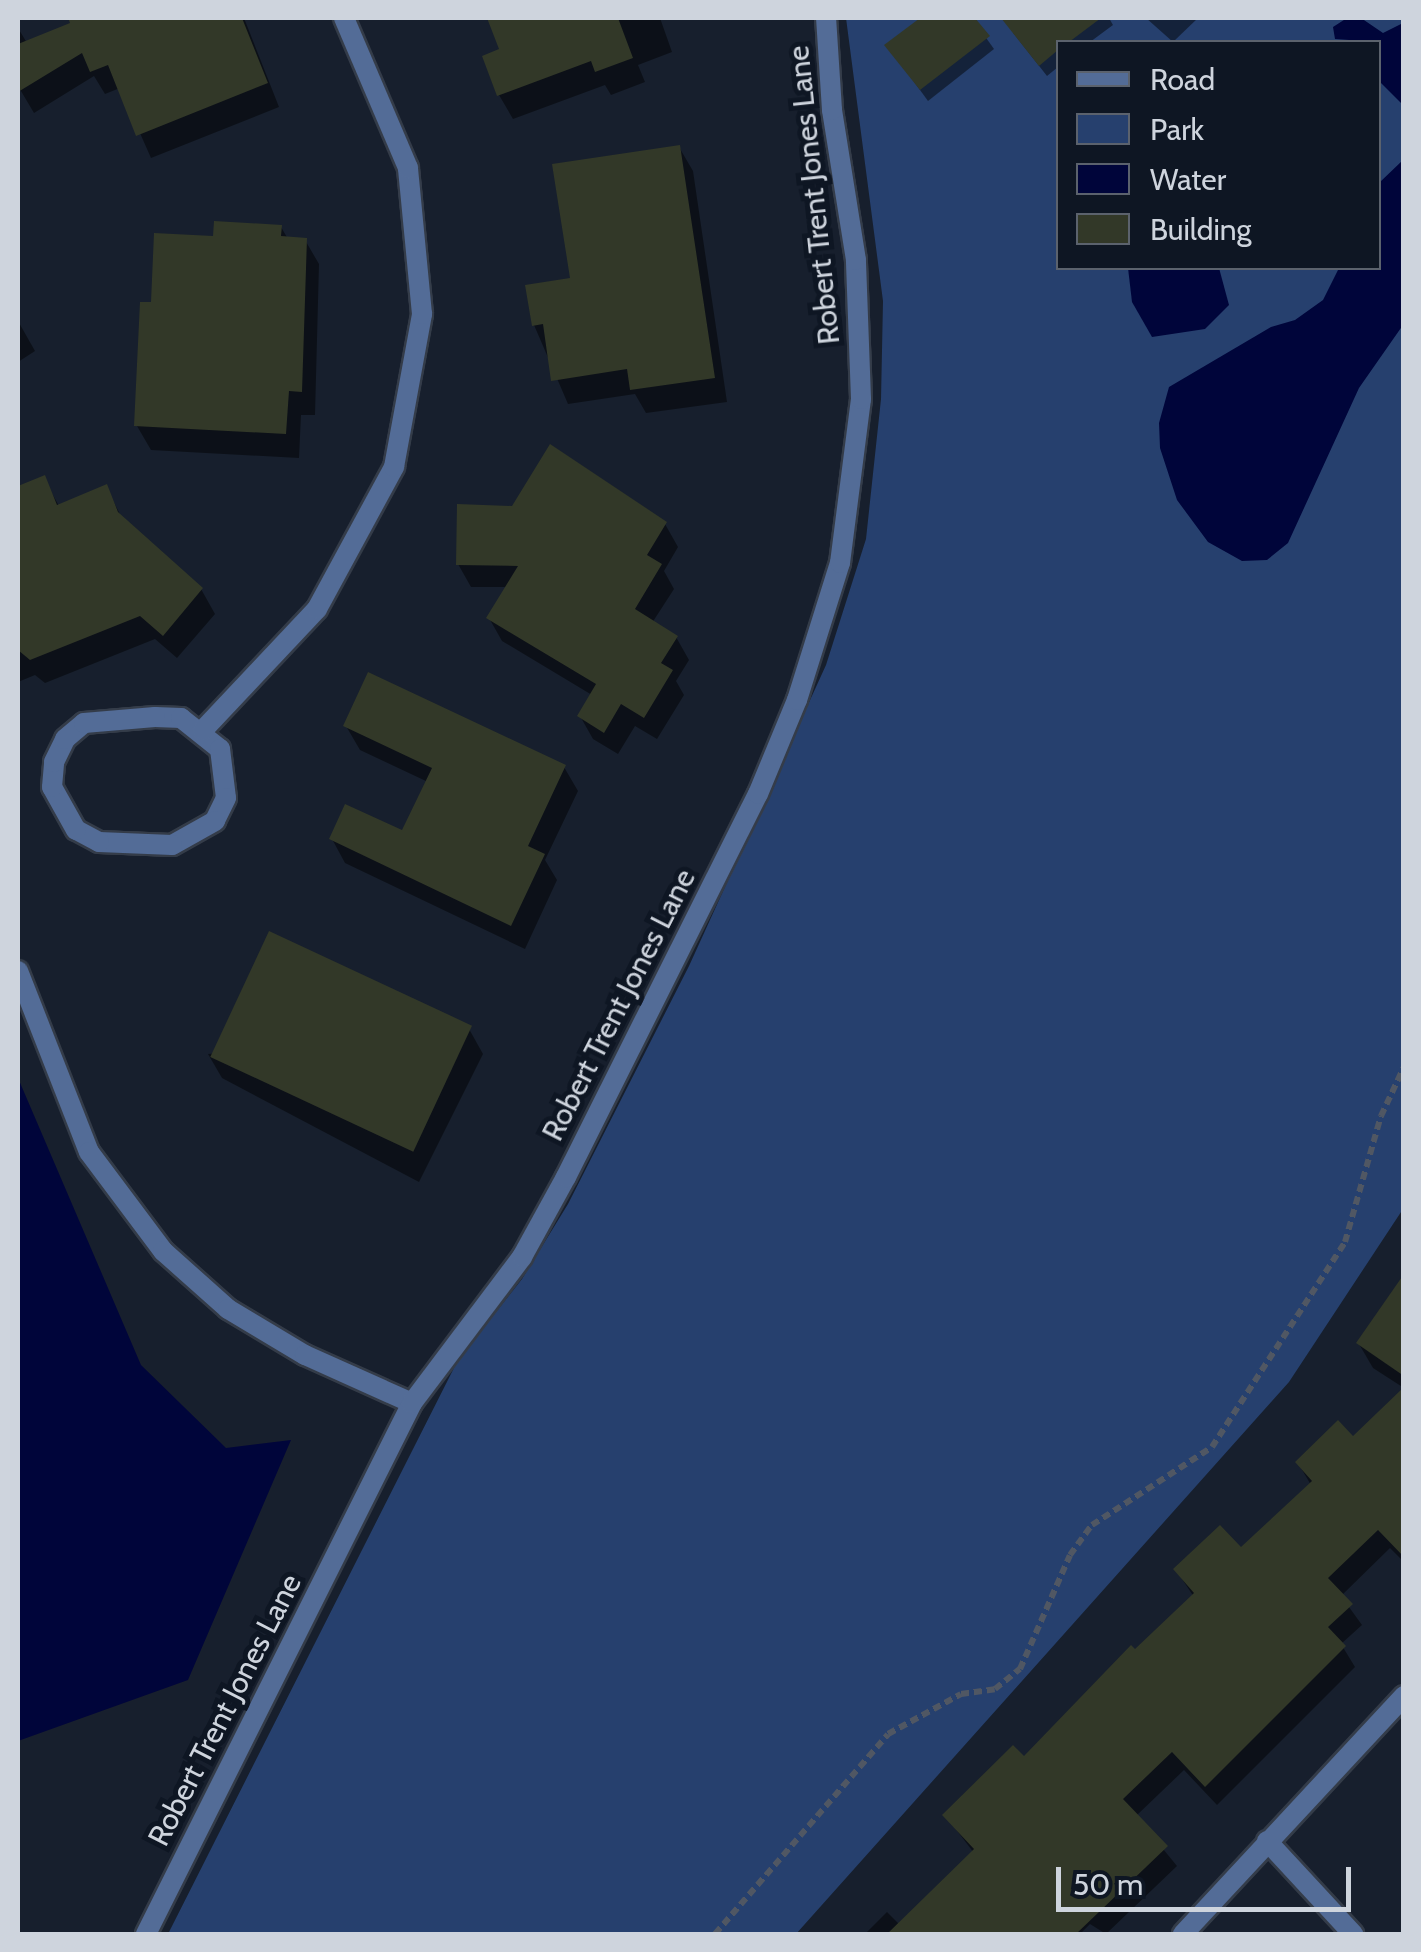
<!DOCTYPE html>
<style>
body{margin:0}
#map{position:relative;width:1421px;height:1952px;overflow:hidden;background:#171f2d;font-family:Cabin,sans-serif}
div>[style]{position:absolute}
.green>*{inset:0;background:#26406e}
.water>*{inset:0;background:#00053a}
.shadow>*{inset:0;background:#0007}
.building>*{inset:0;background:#323828;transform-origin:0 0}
.path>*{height:6px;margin-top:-3px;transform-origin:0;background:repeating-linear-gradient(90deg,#505763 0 8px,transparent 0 13px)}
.roads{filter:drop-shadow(2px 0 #343c49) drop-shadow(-2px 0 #343c49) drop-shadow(0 2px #343c49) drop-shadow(0 -2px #343c49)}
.minor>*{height:20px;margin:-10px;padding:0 10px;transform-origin:10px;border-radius:10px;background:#536c97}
span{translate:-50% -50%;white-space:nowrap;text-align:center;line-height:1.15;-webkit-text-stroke:10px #0e1623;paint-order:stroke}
.street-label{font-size:30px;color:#ced4dd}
.frame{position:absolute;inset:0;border:20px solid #ced4dd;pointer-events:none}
.legend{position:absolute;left:1056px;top:40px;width:325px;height:230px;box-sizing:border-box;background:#0e1623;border:2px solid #5b626d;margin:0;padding:12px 18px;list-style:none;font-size:30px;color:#ced4dd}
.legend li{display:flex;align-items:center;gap:20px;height:50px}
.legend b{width:50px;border:2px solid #5b626d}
.scale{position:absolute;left:1056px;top:1867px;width:295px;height:45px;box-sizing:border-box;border:5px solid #ced4dd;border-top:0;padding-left:12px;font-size:30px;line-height:35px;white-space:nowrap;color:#ced4dd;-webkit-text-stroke:8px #0e1623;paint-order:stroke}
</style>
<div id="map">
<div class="green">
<div style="clip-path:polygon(evenodd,846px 18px,1403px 18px,1403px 1209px,1289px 1382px,796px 1934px,168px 1934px,458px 1360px,522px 1279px,568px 1204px,689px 966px,826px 665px,866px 539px,881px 399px,883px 301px,846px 18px,1058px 42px,1378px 42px,1378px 268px,1058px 268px,1058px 42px)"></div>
</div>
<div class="water">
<div style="clip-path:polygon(1347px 18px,1361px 18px,1383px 33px,1403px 23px,1403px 105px,1379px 81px,1378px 42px,1335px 39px,1333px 27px)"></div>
<div style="clip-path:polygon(1403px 160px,1403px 325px,1359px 388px,1288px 543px,1267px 560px,1242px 561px,1208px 542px,1177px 500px,1160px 448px,1159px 423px,1169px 387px,1271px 327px,1295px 320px,1323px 300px,1339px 268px,1378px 268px,1379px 183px)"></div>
<div style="clip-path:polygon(1128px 268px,1219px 268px,1229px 305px,1205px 329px,1152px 337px,1132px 302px)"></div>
<div style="clip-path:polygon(18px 1078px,141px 1365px,226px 1448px,291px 1440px,188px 1680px,18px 1741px)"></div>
</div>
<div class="shadow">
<div style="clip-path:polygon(90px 18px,244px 18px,279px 107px,151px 158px,120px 88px,105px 94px,94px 76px,34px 113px,18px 86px,18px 28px,27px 43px)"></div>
<div style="clip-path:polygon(490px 18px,660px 18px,672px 52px,638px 65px,645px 82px,611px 95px,605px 85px,513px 119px,499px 95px,502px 51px)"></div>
<div style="clip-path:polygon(924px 18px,972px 18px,994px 49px,928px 101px,888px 46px)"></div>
<div style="clip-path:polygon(1013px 18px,1109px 18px,1113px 25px,1090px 42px,1058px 42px,1058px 67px,1047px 76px,1014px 34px,1007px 22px)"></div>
<div style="clip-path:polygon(1146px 18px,1198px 18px,1173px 42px)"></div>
<div style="clip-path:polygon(679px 147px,693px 171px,727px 402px,646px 413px,635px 394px,568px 404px,534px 325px)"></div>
<div style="clip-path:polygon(281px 227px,288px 239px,305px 240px,319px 264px,315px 415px,301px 415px,299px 458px,151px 450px,137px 426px,153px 305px,216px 238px)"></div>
<div style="clip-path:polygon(18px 321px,35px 351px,18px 362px)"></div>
<div style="clip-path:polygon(44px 479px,59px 506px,106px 487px,123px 520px,201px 589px,215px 614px,177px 658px,155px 639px,45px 683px,35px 675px,18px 682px,18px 489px)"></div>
<div style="clip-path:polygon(665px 524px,678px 547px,664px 571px,674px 589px,652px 623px,676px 637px,689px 660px,676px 681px,684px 695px,657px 739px,635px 726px,618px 754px,593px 739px,580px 716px,592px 695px,502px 641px,489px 618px,508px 587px,471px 587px,458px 564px)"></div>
<div style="clip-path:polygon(346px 726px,564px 767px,578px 791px,545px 860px,557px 880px,525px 949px,345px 863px,332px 839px,403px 834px,428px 782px,360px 750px)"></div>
<div style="clip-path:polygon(469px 1029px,483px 1054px,419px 1182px,222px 1078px,208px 1054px)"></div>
<div style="clip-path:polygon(1404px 1279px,1404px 1388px,1373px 1368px,1359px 1344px)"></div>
<div style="clip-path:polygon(1404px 1432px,1404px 1562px,1390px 1548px,1341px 1596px,1362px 1625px,1341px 1644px,1355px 1667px,1217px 1805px,1184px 1770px,1136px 1816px,1177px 1866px,1106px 1934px,1090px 1924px,1080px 1934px,865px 1934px,887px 1912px,900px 1925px,974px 1853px,945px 1815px,1024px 1760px,1194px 1597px,1176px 1570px,1241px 1551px,1311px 1485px,1298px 1463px,1353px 1439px)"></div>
</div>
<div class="building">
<div style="clip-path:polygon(68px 18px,242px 18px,268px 83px,136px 136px,108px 65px,90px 72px,82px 53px,18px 92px,18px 44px,70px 23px)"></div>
<div style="clip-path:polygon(487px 18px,618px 18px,633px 58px,595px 72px,591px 61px,497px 96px,482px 56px,499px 49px)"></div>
<div style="clip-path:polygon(920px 18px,975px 18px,990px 36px,920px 90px,884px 45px)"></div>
<div style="clip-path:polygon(1001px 18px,1101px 18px,1069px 42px,1058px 42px,1058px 50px,1039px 66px)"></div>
<div style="clip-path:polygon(680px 145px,715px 378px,630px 390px,627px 369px,551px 381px,543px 324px,532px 326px,525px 285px,570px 278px,552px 164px)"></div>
<div style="clip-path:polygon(214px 221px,282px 225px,281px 236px,307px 238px,302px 392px,289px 391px,286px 434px,134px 426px,140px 302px,151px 302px,154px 233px,213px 236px)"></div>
<div style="clip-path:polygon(550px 444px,667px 522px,647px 555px,662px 564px,635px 609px,678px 636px,661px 663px,673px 670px,644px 718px,621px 704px,604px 733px,577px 716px,596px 684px,486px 618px,518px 566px,456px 565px,457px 504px,512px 506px)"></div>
<div style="clip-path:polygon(45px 475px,57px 505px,107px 484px,118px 512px,203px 588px,163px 636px,140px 616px,30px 660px,18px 650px,18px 486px)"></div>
<div style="clip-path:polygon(368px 672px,566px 765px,528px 846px,545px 854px,511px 926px,329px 839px,345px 804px,402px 830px,432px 768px,343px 726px)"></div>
<div style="left:269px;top:931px;width:224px;height:139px;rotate:25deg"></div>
<div style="clip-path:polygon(1404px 1274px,1404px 1376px,1356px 1343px)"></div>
<div style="clip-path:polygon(1404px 1387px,1404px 1557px,1378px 1530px,1328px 1578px,1353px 1604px,1328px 1627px,1346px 1646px,1205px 1787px,1172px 1752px,1123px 1799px,1168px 1846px,1076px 1934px,887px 1934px,974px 1849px,942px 1815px,1013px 1745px,1024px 1756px,1131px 1645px,1135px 1649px,1194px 1593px,1173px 1569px,1220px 1525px,1241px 1547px,1312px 1481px,1295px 1462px,1338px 1420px,1353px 1436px)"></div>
</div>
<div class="path">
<div style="left:715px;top:1934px;width:264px;rotate:-49.1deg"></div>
<div style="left:888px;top:1734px;width:83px;rotate:-28.7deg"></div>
<div style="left:961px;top:1694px;width:34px;rotate:-8deg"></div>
<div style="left:995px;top:1689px;width:32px;rotate:-39deg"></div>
<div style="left:1020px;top:1669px;width:124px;rotate:-66.3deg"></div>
<div style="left:1070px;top:1555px;width:37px;rotate:-54deg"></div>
<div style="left:1092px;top:1525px;width:143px;rotate:-33deg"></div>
<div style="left:1212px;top:1447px;width:244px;rotate:-57deg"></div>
<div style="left:1345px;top:1242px;width:131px;rotate:-74.1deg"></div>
<div style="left:1381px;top:1116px;width:54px;rotate:-64.9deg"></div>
</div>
<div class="roads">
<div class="minor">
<div style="left:155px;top:717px;width:26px;rotate:2deg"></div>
<div style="left:181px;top:718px;width:50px;rotate:38.5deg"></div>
<div style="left:220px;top:749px;width:49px;rotate:83deg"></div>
<div style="left:226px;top:798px;width:25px;rotate:116deg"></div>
<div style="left:215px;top:821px;width:49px;rotate:150.8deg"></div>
<div style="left:172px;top:845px;width:73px;rotate:-177.6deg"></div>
<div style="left:99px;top:842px;width:26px;rotate:-152deg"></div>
<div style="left:76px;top:830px;width:49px;rotate:-119.2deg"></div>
<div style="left:52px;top:787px;width:25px;rotate:-85deg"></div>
<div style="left:54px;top:762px;width:25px;rotate:-64deg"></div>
<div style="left:65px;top:739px;width:25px;rotate:-40deg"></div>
<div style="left:84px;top:723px;width:71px;rotate:-4.8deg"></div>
<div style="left:203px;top:730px;width:166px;rotate:-46.7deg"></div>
<div style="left:317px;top:609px;width:162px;rotate:-61.5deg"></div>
<div style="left:394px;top:467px;width:156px;rotate:-79.6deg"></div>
<div style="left:422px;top:314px;width:147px;rotate:-95.5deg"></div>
<div style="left:408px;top:168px;width:163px;rotate:-113.1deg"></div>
<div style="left:18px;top:971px;width:194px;rotate:68.6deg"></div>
<div style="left:89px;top:1152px;width:124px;rotate:53.2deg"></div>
<div style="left:163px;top:1251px;width:87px;rotate:41.7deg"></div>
<div style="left:228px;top:1309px;width:90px;rotate:30.9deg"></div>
<div style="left:305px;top:1355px;width:117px;rotate:24.2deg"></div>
<div style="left:1267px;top:1841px;width:127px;rotate:47.2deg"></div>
<div style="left:146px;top:1934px;width:594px;rotate:-63.39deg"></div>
<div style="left:412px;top:1403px;width:183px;rotate:-53deg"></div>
<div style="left:522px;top:1257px;width:91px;rotate:-61.2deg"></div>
<div style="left:566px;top:1177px;width:428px;rotate:-63.4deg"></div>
<div style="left:758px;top:794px;width:102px;rotate:-67.5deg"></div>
<div style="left:797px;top:700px;width:144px;rotate:-72.6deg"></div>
<div style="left:840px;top:563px;width:165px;rotate:-82.7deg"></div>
<div style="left:861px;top:399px;width:139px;rotate:-92.1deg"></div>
<div style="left:856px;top:260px;width:152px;rotate:-99.1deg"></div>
<div style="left:832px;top:110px;width:92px;rotate:-93.7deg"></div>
<div style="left:1183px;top:1934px;width:325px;rotate:-47.1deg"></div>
</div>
</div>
<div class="street-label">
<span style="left:814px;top:195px;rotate:-96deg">Robert Trent Jones Lane</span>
<span style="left:619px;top:1005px;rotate:-63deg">Robert Trent Jones Lane</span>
<span style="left:225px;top:1710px;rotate:-63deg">Robert Trent Jones Lane</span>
</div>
<div class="frame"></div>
<ul class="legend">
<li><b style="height:12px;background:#536c97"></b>Road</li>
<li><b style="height:28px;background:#26406e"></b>Park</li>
<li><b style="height:28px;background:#00053a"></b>Water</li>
<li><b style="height:28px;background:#323828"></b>Building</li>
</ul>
<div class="scale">50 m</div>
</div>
